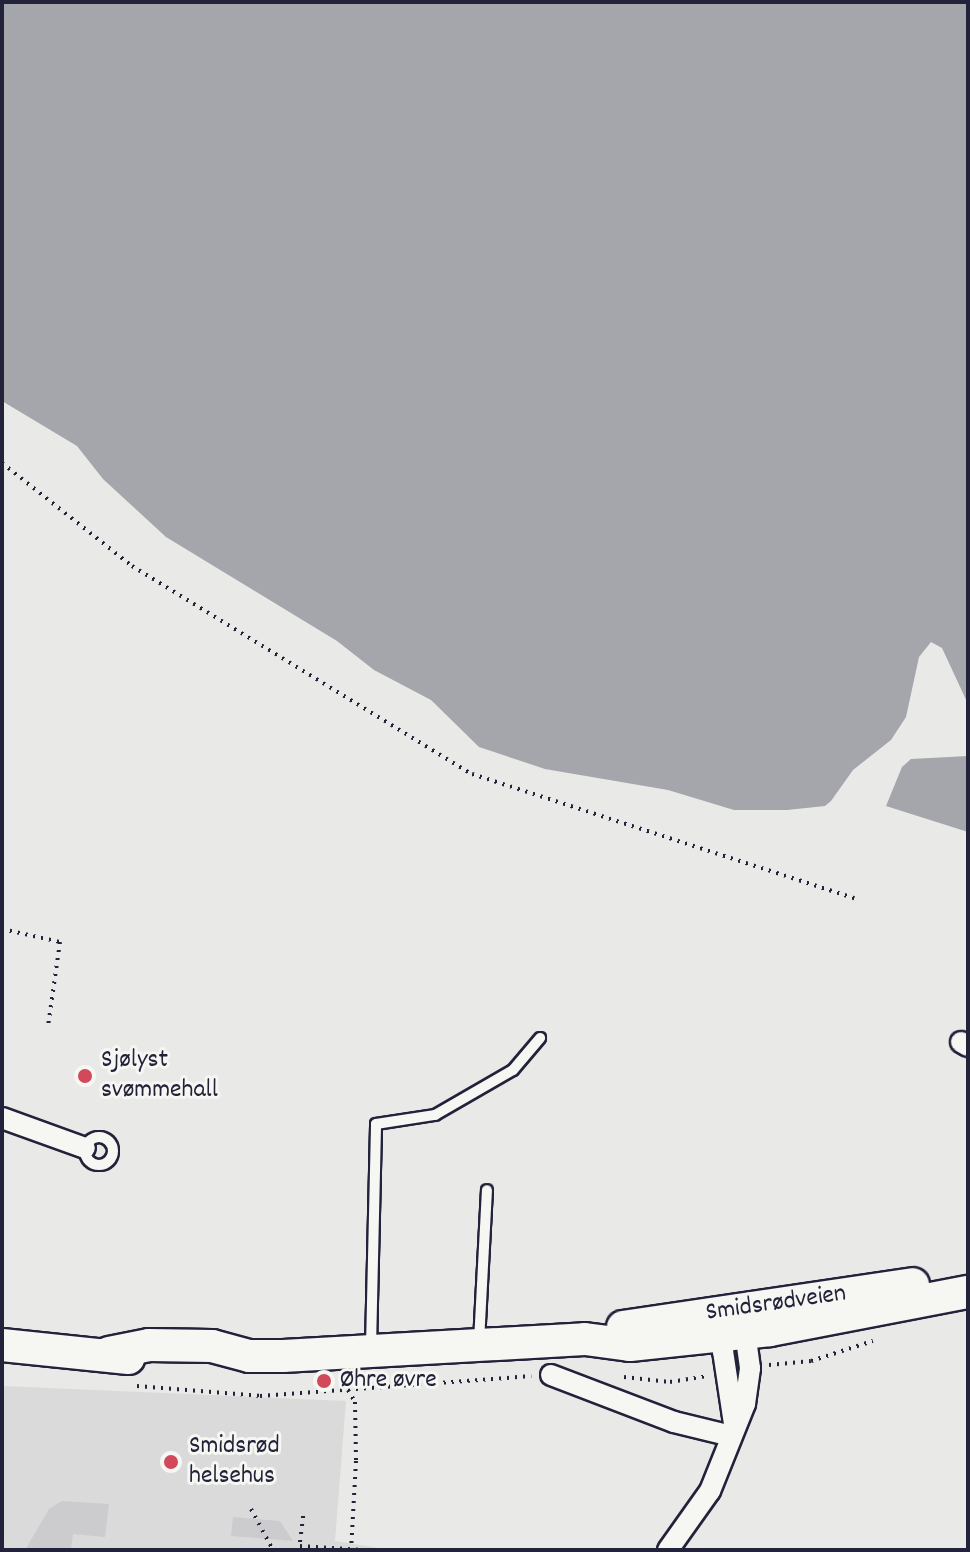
<!DOCTYPE html>
<meta charset="utf-8">
<style>
body{margin:0}
#map{position:relative;width:970px;height:1552px;overflow:hidden;background:#e9e9e7;font-family:Dekko,sans-serif}
div>[style]{position:absolute}
.built>*{inset:0;background:#dadada}
.green>*{inset:0;background:#ccccce}
.water>*{inset:0;background:#a5a5ac}
.path>*{height:4px;margin-top:-2px;transform-origin:0;background:repeating-linear-gradient(90deg,#22223b 0 2px,transparent 0 8px)}
.roads{filter:drop-shadow(2px 0 #22223b) drop-shadow(-2px 0 #22223b) drop-shadow(0 2px #22223b) drop-shadow(0 -2px #22223b)}
.lane>*{height:10px;margin:-5px;padding:0 5px;transform-origin:5px;border-radius:5px;background:#f6f6f2}
.lane>.ring{margin:-5px;padding:0;box-sizing:content-box;background:none;border:10px solid #f6f6f2;border-radius:50%}
.street>*{height:20px;margin:-10px;padding:0 10px;transform-origin:10px;border-radius:10px;background:#f6f6f2}
.primary>*{height:32px;margin:-16px;padding:0 16px;transform-origin:16px;border-radius:16px;background:#f6f6f2}
.dots>*{width:22px;height:22px;translate:-50% -50%;box-sizing:border-box;border:4px solid #f6f6f2;border-radius:50%}
span{translate:-50% -50%;white-space:nowrap;text-align:center;line-height:1.15;-webkit-text-stroke:6px #f6f6f2;paint-order:stroke}
.poi-label{font-size:26px;color:#22223b}
.left{translate:0 -50%;text-align:left}
.street-label{font-size:26px;color:#22223b}
.frame{position:absolute;inset:0;border:4px solid #22223b;pointer-events:none}
</style>
<div id="map">
<div class="built">
<div style="clip-path:polygon(2px 1386px,346px 1401px,335px 1541px,392px 1550px,2px 1550px)"></div>
</div>
<div class="green">
<div style="clip-path:polygon(62px 1501px,109px 1504px,105px 1537px,73px 1534px,71px 1550px,25px 1550px,49px 1509px)"></div>
<div style="clip-path:polygon(233px 1517px,280px 1521px,293px 1541px,231px 1536px)"></div>
</div>
<div class="water">
<div style="clip-path:polygon(2px 2px,968px 2px,968px 704px,942px 648px,931px 642px,919px 657px,906px 717px,891px 740px,853px 770px,831px 801px,825px 806px,787px 810px,734px 810px,668px 790px,545px 769px,479px 747px,431px 700px,374px 670px,337px 641px,166px 537px,103px 479px,77px 446px,2px 401px)"></div>
<div style="clip-path:polygon(968px 756px,968px 832px,886px 806px,902px 767px,911px 759px)"></div>
</div>
<div class="path">
<div style="left:2px;top:463px;width:166px;rotate:38.4deg"></div>
<div style="left:132px;top:566px;width:399px;rotate:31.5deg"></div>
<div style="left:472px;top:774px;width:402px;rotate:18deg"></div>
<div style="left:2px;top:929px;width:59px;rotate:12.6deg"></div>
<div style="left:60px;top:942px;width:85px;rotate:98.1deg"></div>
<div style="left:769px;top:1365px;width:42px;rotate:-5.4deg"></div>
<div style="left:811px;top:1361px;width:65px;rotate:-17.9deg"></div>
<div style="left:624px;top:1377px;width:46px;rotate:6.2deg"></div>
<div style="left:670px;top:1382px;width:36px;rotate:-9deg"></div>
<div style="left:137px;top:1386px;width:123px;rotate:4.6deg"></div>
<div style="left:260px;top:1396px;width:272px;rotate:-4.2deg"></div>
<div style="left:348px;top:1390px;width:14px;rotate:60deg"></div>
<div style="left:355px;top:1402px;width:59px;rotate:89deg"></div>
<div style="left:356px;top:1461px;width:89px;rotate:93.2deg"></div>
<div style="left:251px;top:1509px;width:47px;rotate:61.8deg"></div>
<div style="left:300px;top:1546px;width:63px;rotate:3.6deg"></div>
<div style="left:299px;top:1550px;width:35px;rotate:-83deg"></div>
</div>
<div class="roads">
<div class="lane">
<div class="ring" style="left:85px;top:1137px;width:18px;height:18px"></div>
<div style="left:479px;top:1342px;width:152px;rotate:-87deg"></div>
<div style="left:371px;top:1347px;width:223px;rotate:-88.7deg"></div>
<div style="left:376px;top:1124px;width:60px;rotate:-8.7deg"></div>
<div style="left:435px;top:1115px;width:90px;rotate:-30deg"></div>
<div style="left:513px;top:1070px;width:42px;rotate:-49.8deg"></div>
</div>
<div class="street">
<div style="left:961px;top:1042px;width:8px;rotate:30deg"></div>
<div style="left:2px;top:1118px;width:88px;rotate:19.9deg"></div>
<div style="left:728px;top:1327px;width:25px;rotate:102deg"></div>
<div style="left:723px;top:1351px;width:74px;rotate:81.4deg"></div>
<div style="left:551px;top:1375px;width:132px;rotate:20.9deg"></div>
<div style="left:674px;top:1422px;width:59px;rotate:13.8deg"></div>
<div style="left:668px;top:1550px;width:72px;rotate:-54.6deg"></div>
<div style="left:710px;top:1491px;width:94px;rotate:-68.1deg"></div>
<div style="left:745px;top:1404px;width:36px;rotate:-82deg"></div>
<div style="left:750px;top:1368px;width:44px;rotate:-97.8deg"></div>
</div>
<div class="primary">
<div style="left:623px;top:1327px;width:293px;rotate:-8.4deg"></div>
<div style="left:2px;top:1345px;width:127px;rotate:5.9deg"></div>
<div style="left:109px;top:1353px;width:41px;rotate:-11.3deg"></div>
<div style="left:149px;top:1345px;width:63px;rotate:0.9deg"></div>
<div style="left:212px;top:1346px;width:38px;rotate:15deg"></div>
<div style="left:249px;top:1356px;width:34px"></div>
<div style="left:283px;top:1356px;width:302px;rotate:-3.2deg"></div>
<div style="left:585px;top:1339px;width:45px;rotate:7.6deg"></div>
<div style="left:630px;top:1345px;width:141px;rotate:-6.1deg"></div>
<div style="left:770px;top:1330px;width:202px;rotate:-10.9deg"></div>
</div>
</div>
<div class="dots">
<div style="left:85px;top:1076px;background:#d1495b"></div>
<div style="left:324px;top:1381px;background:#d1495b"></div>
<div style="left:171px;top:1462px;background:#d1495b"></div>
</div>
<div class="poi-label">
<span class="left" style="left:101px;top:1076px">Sjølyst<br>svømmehall</span>
<span class="left" style="left:340px;top:1381px">Øhre øvre</span>
<span class="left" style="left:189px;top:1462px">Smidsrød<br>helsehus</span>
</div>
<div class="street-label">
<span style="left:776px;top:1304px;rotate:-8deg">Smidsrødveien</span>
</div>
<div class="frame"></div>
</div>
